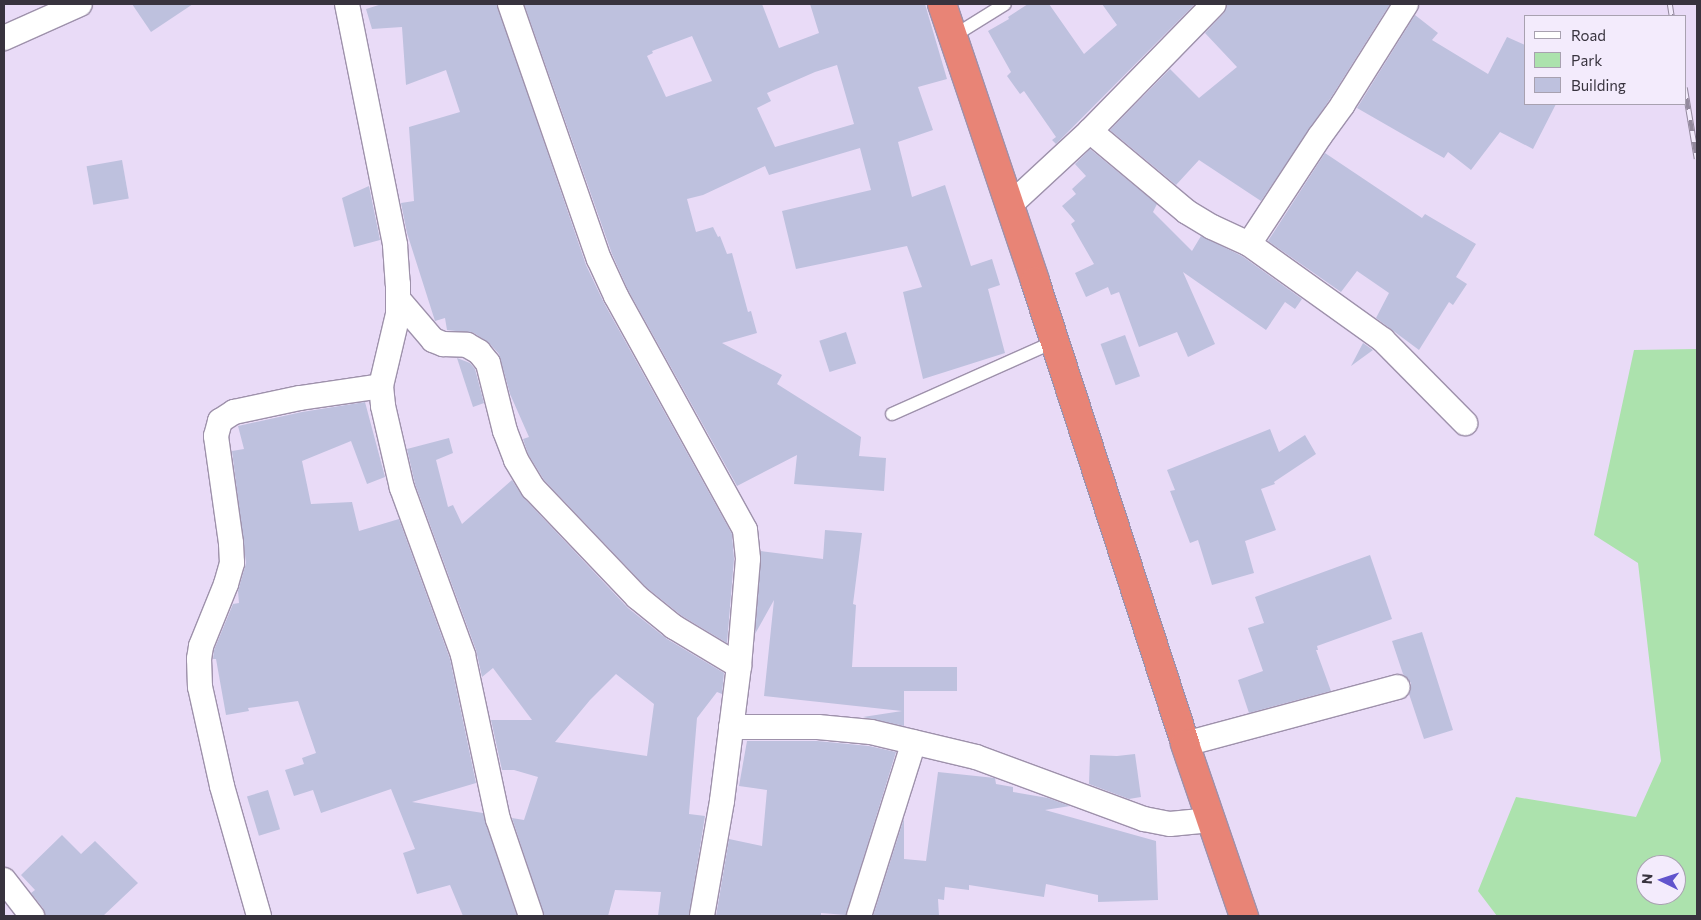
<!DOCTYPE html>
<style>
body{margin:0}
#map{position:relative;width:1701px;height:920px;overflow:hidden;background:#e9dbf7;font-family:Commissioner,sans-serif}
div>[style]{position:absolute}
.green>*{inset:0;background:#ace2ad}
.building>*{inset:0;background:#bec1de;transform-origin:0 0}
.roads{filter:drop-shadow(1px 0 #9e91ab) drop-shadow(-1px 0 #9e91ab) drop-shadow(0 1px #9e91ab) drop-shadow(0 -1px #9e91ab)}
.service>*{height:12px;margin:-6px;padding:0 6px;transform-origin:6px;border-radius:6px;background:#fff}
.minor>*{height:24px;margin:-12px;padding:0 12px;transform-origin:12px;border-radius:12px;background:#fff}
.trunk>*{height:28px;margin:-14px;padding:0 14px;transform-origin:14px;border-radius:14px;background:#e88476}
.rail>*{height:5.5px;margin-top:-2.75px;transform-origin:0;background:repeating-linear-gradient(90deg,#f3ebfc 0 11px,#93899d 0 22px);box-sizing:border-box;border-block:1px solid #93899d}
span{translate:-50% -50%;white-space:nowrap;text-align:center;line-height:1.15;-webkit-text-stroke:4px #f3ebfc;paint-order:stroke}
.frame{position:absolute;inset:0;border:5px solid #38333e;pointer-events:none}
.legend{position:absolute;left:1524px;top:15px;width:162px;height:90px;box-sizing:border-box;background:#f3ebfc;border:1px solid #a8a1b0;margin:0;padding:6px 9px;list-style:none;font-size:15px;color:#38333e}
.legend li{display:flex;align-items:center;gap:10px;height:25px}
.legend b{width:25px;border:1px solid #a8a1b0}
.north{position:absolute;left:1636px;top:855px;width:50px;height:50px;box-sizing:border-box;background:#f3ebfc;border:1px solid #a8a1b0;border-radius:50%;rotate:274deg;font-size:14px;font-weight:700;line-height:20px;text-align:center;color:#38333e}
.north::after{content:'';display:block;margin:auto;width:18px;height:22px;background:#6154cd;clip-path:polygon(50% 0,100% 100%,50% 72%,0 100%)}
</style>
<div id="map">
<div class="green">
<div style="clip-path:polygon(evenodd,1697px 349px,1697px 916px,1497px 916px,1478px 891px,1516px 797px,1636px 817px,1661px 761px,1638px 563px,1594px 535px,1634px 350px,1697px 349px,1646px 865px,1676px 865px,1676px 895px,1646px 895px,1646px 865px)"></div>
</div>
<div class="building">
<div style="clip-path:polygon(132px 4px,193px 4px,151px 32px)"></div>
<div style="clip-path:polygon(382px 4px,497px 4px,586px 265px,604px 303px,732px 534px,734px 559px,727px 643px,682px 616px,646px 587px,544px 480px,528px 454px,523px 439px,529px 437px,510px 394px,499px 354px,489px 343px,474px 333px,447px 330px,445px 318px,435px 321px,407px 233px,401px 203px,414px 201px,409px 127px,460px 112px,446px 70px,406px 85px,402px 27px,372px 29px,366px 9px)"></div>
<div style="clip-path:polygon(evenodd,524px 4px,762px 4px,779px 48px,819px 33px,810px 4px,925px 4px,947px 79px,918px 87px,933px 130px,898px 142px,912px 197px,945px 185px,971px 266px,992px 259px,1000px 285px,988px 289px,1005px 353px,923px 379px,903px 292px,922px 287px,907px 246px,796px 269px,782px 211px,871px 190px,860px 148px,769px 175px,765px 166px,703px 195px,687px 199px,696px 232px,713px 227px,718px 237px,720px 236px,727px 254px,732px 253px,748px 312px,751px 311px,757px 333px,722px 343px,782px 375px,777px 384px,861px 437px,859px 456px,886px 458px,884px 491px,794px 484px,797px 455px,737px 486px,628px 290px,612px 254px,524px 4px,692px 36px,712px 81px,666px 97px,647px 56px,653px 53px,652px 51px,692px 36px,524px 4px,837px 65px,854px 124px,775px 147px,757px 108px,771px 101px,767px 93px,815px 72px,837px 65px)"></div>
<div style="clip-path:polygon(1028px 4px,1049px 4px,1084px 54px,1117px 25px,1102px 4px,1195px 4px,1056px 144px,1052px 140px,1056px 137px,1024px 91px,1020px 94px,1007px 76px,1011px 72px,988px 31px,1009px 19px,1008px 17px)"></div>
<div style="clip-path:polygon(1227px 4px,1390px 4px,1332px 96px,1261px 201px,1199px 160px,1176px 185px,1110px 130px,1170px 69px,1199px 98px,1237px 67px,1205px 33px,1224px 13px)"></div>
<div style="clip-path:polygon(1415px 15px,1438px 33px,1432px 40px,1488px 74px,1507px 37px,1525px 45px,1525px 104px,1556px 104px,1533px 149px,1500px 132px,1471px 170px,1448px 152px,1444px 158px,1357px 108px)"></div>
<div style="clip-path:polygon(1090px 149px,1157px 204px,1153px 212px,1192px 251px,1201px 236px,1242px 256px,1302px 299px,1295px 309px,1285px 302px,1266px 330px,1183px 272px,1215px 344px,1188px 357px,1177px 332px,1139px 347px,1119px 292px,1111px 295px,1108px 287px,1086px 297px,1075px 273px,1094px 264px,1071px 224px,1075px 221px,1062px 206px,1076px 194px,1072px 189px,1086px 176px,1075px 164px)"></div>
<div style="clip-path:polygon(1325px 153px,1422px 218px,1425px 214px,1476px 244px,1456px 277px,1467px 284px,1453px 305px,1449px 302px,1419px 350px,1376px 318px,1389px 293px,1357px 271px,1341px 292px,1268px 241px)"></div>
<div style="left:122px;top:160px;width:39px;height:36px;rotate:80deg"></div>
<div style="clip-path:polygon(369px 186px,380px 240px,354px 247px,342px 198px)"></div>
<div style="left:846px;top:332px;width:33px;height:28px;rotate:72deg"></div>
<div style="left:1125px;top:335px;width:44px;height:26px;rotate:70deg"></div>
<div style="clip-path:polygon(1363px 343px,1373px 350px,1351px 366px)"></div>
<div style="clip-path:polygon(457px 358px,470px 363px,475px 369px,484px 403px,473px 407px)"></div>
<div style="clip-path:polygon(365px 402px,385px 477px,367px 484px,351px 441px,302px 461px,311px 504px,352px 502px,359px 531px,399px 519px,450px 659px,476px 783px,412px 802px,483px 813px,517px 916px,463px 916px,450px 885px,417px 894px,403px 853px,415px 849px,391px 789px,321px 813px,313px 790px,294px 796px,285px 770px,304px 764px,302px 758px,316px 753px,298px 701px,248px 708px,249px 711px,226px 715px,216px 659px,213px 659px,214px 650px,233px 604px,239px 603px,238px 591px,246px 563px,232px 451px,244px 449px,238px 426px,302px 412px)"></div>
<div style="clip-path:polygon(1270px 429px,1279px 452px,1305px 435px,1316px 454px,1274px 482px,1275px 484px,1261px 489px,1276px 530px,1245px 541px,1254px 573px,1212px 585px,1198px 540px,1190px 543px,1170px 491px,1175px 490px,1167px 470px)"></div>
<div style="clip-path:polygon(evenodd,449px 438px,453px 453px,436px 460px,448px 507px,453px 505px,462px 524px,512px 480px,523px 497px,628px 608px,667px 639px,724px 673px,722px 694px,717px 692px,697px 718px,689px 814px,705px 816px,689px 916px,658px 916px,661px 892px,615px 890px,608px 916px,544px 916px,512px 818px,524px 820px,538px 777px,514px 770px,502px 770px,491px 720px,532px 720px,493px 668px,482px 677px,476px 650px,415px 484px,407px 449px,449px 438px,616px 674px,654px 704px,647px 756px,555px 742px,590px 700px,616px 674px)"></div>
<div style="clip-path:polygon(825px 530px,862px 533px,853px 604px,856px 605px,852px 667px,957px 667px,957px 691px,904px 691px,904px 726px,863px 717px,902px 711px,764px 696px,774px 600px,755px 634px,761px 551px,823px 559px)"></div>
<div style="clip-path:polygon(1370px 555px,1392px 619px,1317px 646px,1318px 650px,1316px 650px,1331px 691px,1249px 713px,1238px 680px,1263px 671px,1248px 628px,1264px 623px,1255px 597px)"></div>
<div style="clip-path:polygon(1422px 632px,1453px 730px,1424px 739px,1409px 694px,1411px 683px,1403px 674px,1392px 641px)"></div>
<div style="clip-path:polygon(747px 741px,817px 741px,869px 746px,896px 752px,846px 915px,821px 913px,821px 916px,716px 916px,729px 839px,762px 846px,767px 790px,739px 786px)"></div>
<div style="clip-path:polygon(1135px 754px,1141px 797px,1129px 799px,1089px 784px,1090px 755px,1117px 756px)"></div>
<div style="clip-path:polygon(938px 772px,995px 778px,996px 784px,1013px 787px,1013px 792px,1048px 798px,1070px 806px,1045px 810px,1156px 841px,1158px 900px,1098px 902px,1098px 895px,1046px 884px,1044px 897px,969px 885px,969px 890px,945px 887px,944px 900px,938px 899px,939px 916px,873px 916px,904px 818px,904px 859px,926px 861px)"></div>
<div style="left:268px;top:790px;width:41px;height:22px;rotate:73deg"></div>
<div style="clip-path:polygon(62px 835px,81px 854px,95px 841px,138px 883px,103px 916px,45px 916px,43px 908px,31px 893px,35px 890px,21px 875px)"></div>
</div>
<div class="roads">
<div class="service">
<div style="left:952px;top:37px;width:62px;rotate:-31.9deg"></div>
<div style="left:892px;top:414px;width:177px;rotate:-24deg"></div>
</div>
<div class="minor">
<div style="left:347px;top:4px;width:246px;rotate:78.7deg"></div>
<div style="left:395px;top:245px;width:39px;rotate:86deg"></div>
<div style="left:398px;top:284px;width:30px;rotate:90deg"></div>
<div style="left:398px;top:314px;width:74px;rotate:103.3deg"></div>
<div style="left:381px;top:386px;width:20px;rotate:84deg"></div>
<div style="left:383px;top:406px;width:84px;rotate:77deg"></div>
<div style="left:402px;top:488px;width:178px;rotate:69.9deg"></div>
<div style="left:463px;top:655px;width:168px;rotate:78deg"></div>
<div style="left:498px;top:819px;width:102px;rotate:71.2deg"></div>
<div style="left:510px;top:4px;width:270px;rotate:70.8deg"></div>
<div style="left:599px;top:259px;width:41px;rotate:65.3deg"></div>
<div style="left:616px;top:296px;width:267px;rotate:61.1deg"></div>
<div style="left:745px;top:530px;width:29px;rotate:84deg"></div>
<div style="left:748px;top:559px;width:107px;rotate:94.8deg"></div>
<div style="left:739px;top:666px;width:136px;rotate:97.2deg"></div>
<div style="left:722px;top:801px;width:117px;rotate:99.9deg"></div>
<div style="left:4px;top:38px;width:83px;rotate:-24.1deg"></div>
<div style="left:1090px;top:131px;width:126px;rotate:39.9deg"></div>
<div style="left:1187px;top:212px;width:29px;rotate:31deg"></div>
<div style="left:1212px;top:227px;width:41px;rotate:24.7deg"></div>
<div style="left:1249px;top:244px;width:165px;rotate:35.6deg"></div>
<div style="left:1383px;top:340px;width:117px;rotate:45.3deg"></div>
<div style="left:1009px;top:206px;width:110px;rotate:-42.8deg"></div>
<div style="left:1090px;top:131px;width:177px;rotate:-45.7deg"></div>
<div style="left:1249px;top:244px;width:129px;rotate:-56.7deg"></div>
<div style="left:1320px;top:136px;width:39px;rotate:-54deg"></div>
<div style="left:1343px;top:104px;width:118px;rotate:-57.8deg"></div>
<div style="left:398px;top:299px;width:54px;rotate:49.5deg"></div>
<div style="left:433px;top:340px;width:11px;rotate:22deg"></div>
<div style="left:443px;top:344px;width:24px;rotate:2deg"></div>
<div style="left:467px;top:345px;width:14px;rotate:30deg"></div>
<div style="left:479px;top:352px;width:14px;rotate:51deg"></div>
<div style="left:488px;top:363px;width:70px;rotate:76deg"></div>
<div style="left:505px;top:431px;width:31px;rotate:69deg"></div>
<div style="left:516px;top:460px;width:33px;rotate:59deg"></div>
<div style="left:533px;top:488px;width:151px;rotate:46.3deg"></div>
<div style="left:637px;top:597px;width:48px;rotate:39deg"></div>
<div style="left:674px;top:627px;width:76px;rotate:31deg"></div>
<div style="left:731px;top:727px;width:87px"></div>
<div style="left:818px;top:727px;width:53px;rotate:5.4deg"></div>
<div style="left:871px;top:732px;width:108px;rotate:13.4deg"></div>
<div style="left:976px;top:757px;width:179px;rotate:20.3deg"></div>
<div style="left:1144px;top:819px;width:26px;rotate:11deg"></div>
<div style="left:1170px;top:824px;width:41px;rotate:-5.6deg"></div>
<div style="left:1185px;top:744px;width:220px;rotate:-15deg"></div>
<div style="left:4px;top:880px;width:46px;rotate:52.1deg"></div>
<div style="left:259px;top:916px;width:135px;rotate:-105.9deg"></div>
<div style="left:222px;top:786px;width:101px;rotate:-102.5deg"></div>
<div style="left:200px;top:687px;width:28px;rotate:-92deg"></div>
<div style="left:199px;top:659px;width:13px;rotate:-81deg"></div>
<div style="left:201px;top:646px;width:67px;rotate:-68deg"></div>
<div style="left:226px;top:584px;width:22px;rotate:-74deg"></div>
<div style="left:232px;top:563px;width:20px;rotate:-93deg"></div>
<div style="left:231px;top:543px;width:108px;rotate:-98deg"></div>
<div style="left:216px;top:436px;width:16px;rotate:-75deg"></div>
<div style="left:220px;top:421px;width:17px;rotate:-33deg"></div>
<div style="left:234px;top:412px;width:67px;rotate:-12deg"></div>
<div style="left:300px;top:398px;width:82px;rotate:-8.4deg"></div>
<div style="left:859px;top:916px;width:182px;rotate:-72.5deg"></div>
</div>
<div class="trunk">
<div style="left:942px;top:4px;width:292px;rotate:71.4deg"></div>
<div style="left:1035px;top:281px;width:487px;rotate:72deg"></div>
<div style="left:1185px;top:744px;width:182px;rotate:71.1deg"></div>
</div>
</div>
<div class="rail">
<div style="left:1670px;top:4px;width:12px;rotate:81deg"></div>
<div style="left:1685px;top:88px;width:72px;rotate:80.4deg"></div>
</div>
<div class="frame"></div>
<ul class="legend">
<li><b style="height:6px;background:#fff"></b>Road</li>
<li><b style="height:14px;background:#ace2ad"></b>Park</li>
<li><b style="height:14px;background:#bec1de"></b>Building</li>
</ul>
<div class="north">N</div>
</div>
